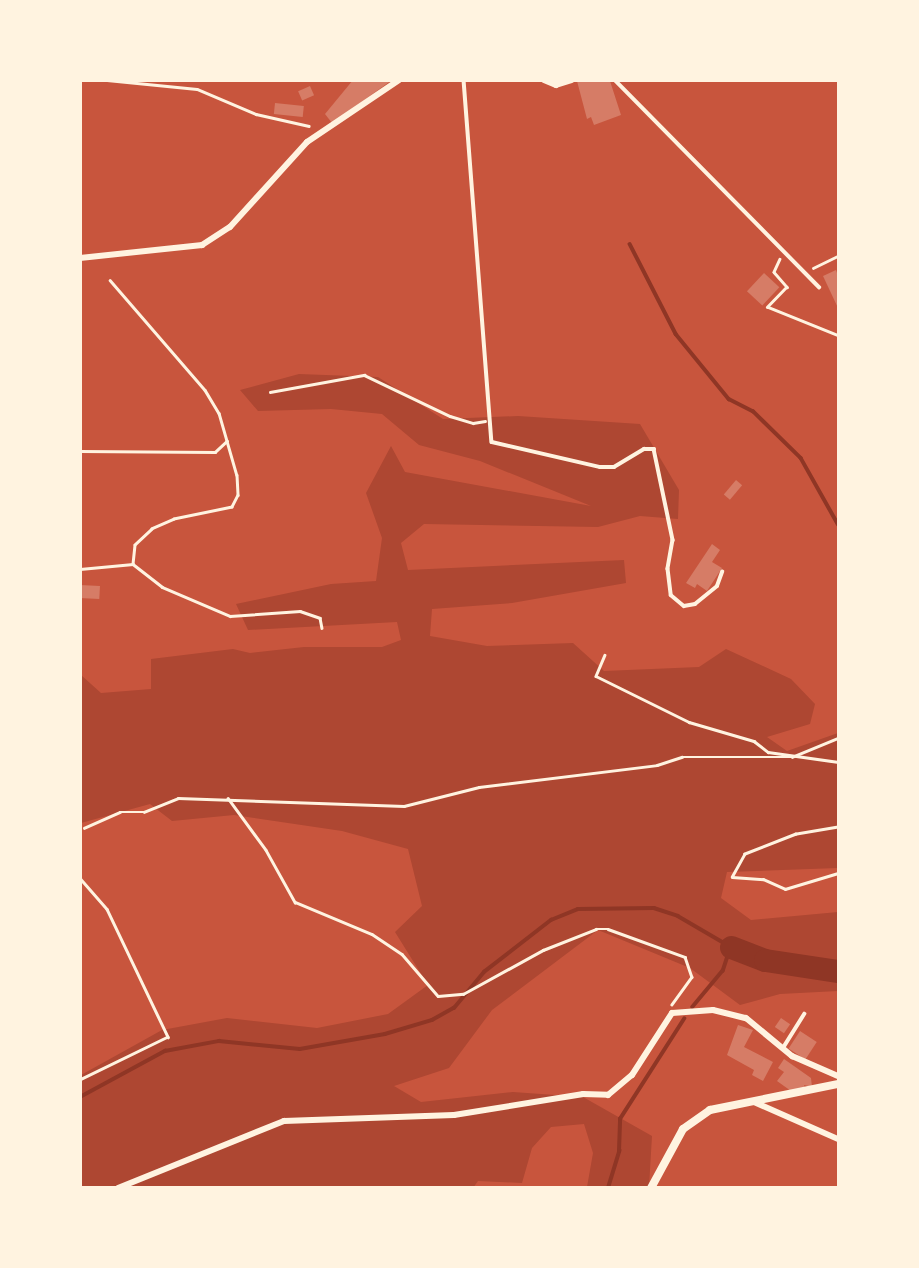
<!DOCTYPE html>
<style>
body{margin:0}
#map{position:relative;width:919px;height:1268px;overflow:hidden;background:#c8553d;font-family:Overpass,sans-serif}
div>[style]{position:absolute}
.green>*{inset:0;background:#ae4732}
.stream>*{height:3.5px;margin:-1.75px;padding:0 1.75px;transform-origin:1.75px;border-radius:1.75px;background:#8f3625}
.river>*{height:23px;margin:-11.5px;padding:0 11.5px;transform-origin:11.5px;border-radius:11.5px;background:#8f3625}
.building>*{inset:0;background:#d67c66;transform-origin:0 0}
.path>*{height:2.5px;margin:-1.25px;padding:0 1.25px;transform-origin:1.25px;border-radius:1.25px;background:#fff3e0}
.service>*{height:3.5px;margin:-1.75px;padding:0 1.75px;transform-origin:1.75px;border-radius:1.75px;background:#fff3e0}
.minor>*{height:6px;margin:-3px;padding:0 3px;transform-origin:3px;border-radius:3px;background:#fff3e0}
.tertiary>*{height:8px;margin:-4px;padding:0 4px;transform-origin:4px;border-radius:4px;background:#fff3e0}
span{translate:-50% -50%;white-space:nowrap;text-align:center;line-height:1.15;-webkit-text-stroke:5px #fff3e0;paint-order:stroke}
.frame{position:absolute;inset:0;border:82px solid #fff3e0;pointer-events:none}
</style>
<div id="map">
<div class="green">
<div style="clip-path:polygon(299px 374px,378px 377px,443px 419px,518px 416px,640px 424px,679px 490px,678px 519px,640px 516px,598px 527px,424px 524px,401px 543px,408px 570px,624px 560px,626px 583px,512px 603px,432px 609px,430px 636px,487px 646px,573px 643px,604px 671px,699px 667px,726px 649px,791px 679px,815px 704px,810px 724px,767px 737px,787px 751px,838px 733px,838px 868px,727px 872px,721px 898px,751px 920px,838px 912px,838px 991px,780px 994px,740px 1005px,690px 968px,598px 930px,492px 1010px,449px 1068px,394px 1086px,421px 1102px,513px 1092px,583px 1097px,652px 1136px,649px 1187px,587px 1187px,593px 1153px,584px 1124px,551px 1127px,532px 1148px,522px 1183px,478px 1181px,473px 1188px,81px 1187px,81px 1075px,162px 1030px,227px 1018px,317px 1028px,388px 1014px,428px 985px,395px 932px,422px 906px,408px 849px,342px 831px,234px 815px,172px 821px,150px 804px,81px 823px,81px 675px,101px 693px,151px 689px,151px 659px,233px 649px,250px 653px,304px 647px,382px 647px,401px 640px,397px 622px,248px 630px,236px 604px,331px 584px,376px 581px,382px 538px,366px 493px,391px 446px,405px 472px,591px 506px,480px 461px,419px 445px,382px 414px,331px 409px,258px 411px,240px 390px)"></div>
</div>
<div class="stream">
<div style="left:630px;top:244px;width:101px;rotate:62.9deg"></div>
<div style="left:676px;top:334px;width:84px;rotate:50.8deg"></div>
<div style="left:729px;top:399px;width:27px;rotate:27deg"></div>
<div style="left:753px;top:411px;width:67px;rotate:44.4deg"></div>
<div style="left:801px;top:458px;width:76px;rotate:60.7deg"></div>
<div style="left:80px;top:1097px;width:97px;rotate:-28.4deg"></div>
<div style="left:165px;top:1051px;width:55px;rotate:-10.5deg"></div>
<div style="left:219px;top:1041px;width:81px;rotate:5.6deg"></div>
<div style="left:300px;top:1049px;width:86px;rotate:-10deg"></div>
<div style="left:385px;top:1034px;width:49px;rotate:-16.6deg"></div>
<div style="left:432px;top:1020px;width:25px;rotate:-29deg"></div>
<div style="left:454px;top:1008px;width:47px;rotate:-50.2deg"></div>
<div style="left:484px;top:972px;width:85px;rotate:-37.8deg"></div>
<div style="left:551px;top:920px;width:29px;rotate:-22deg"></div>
<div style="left:578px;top:909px;width:76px;rotate:-0.8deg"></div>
<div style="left:654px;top:908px;width:25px;rotate:18deg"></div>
<div style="left:678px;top:916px;width:61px;rotate:30.3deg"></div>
<div style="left:731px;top:947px;width:25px;rotate:108deg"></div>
<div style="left:723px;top:971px;width:47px;rotate:129.8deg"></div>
<div style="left:608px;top:1188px;width:39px;rotate:-73deg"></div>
<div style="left:619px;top:1151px;width:32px;rotate:-88deg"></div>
<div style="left:620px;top:1119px;width:119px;rotate:-57.4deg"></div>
</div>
<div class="river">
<div style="left:731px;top:947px;width:36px;rotate:21deg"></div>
<div style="left:765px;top:960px;width:74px;rotate:8.6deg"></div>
</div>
<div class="building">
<div style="clip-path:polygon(353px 80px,392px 80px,332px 123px,325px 114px)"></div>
<div style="clip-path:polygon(577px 81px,610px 81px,621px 115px,594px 125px,591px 117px,587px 119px)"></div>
<div style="left:310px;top:86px;width:10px;height:13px;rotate:66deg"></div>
<div style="left:275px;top:103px;width:29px;height:11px;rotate:6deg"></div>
<div style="clip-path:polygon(836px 270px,838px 276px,838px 308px,823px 276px)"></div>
<div style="left:764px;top:273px;width:21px;height:25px;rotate:43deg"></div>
<div style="left:736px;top:480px;width:8px;height:19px;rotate:40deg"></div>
<div style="clip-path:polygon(712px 544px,720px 550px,712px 562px,722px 568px,707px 591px,697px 584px,695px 588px,686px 583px)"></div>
<div style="left:80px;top:585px;width:20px;height:13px;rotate:3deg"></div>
<div style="left:781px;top:1018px;width:11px;height:11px;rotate:34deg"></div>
<div style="clip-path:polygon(738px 1025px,753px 1030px,744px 1047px,773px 1062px,763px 1081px,752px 1075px,754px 1070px,727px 1055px)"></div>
<div style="left:800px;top:1031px;width:20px;height:21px;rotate:33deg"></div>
<div style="clip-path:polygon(784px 1059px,811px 1078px,812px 1087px,804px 1085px,805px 1089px,791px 1091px,777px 1081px,784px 1072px,778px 1068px)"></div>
</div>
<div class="path">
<div style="left:107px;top:80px;width:90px;rotate:5.7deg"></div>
<div style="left:197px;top:89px;width:64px;rotate:23deg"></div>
<div style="left:256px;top:114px;width:54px;rotate:12.8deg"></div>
<div style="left:780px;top:259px;width:14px;rotate:115deg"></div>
<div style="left:774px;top:272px;width:20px;rotate:49deg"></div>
<div style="left:787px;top:287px;width:28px;rotate:134deg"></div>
<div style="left:768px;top:307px;width:75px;rotate:21.8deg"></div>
<div style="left:813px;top:268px;width:28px;rotate:-26deg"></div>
<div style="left:110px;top:280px;width:145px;rotate:49.2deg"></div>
<div style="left:205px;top:390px;width:27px;rotate:59deg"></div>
<div style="left:219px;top:413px;width:29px;rotate:74deg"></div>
<div style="left:270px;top:392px;width:96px;rotate:-10.3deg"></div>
<div style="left:364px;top:375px;width:95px;rotate:25.5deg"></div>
<div style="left:450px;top:416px;width:24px;rotate:17deg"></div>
<div style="left:473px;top:423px;width:12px;rotate:-9deg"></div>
<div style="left:80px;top:451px;width:135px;rotate:0.4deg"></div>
<div style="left:215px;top:452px;width:16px;rotate:-43deg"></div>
<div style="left:227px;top:441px;width:35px;rotate:74deg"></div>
<div style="left:237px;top:475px;width:20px;rotate:87deg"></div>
<div style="left:238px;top:495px;width:13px;rotate:117deg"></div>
<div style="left:232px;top:507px;width:59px;rotate:168.3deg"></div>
<div style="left:174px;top:519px;width:24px;rotate:156deg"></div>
<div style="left:152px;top:529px;width:23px;rotate:137deg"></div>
<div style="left:135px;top:545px;width:19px;rotate:96deg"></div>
<div style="left:80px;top:569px;width:53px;rotate:-5.4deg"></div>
<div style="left:133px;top:564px;width:37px;rotate:38deg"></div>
<div style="left:162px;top:587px;width:74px;rotate:23.1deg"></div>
<div style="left:230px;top:616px;width:70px;rotate:-4.1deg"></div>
<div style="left:300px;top:611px;width:21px;rotate:19deg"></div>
<div style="left:320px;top:618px;width:10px;rotate:79deg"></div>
<div style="left:605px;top:655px;width:23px;rotate:113deg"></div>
<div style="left:596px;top:676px;width:104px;rotate:26.3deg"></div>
<div style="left:689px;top:722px;width:68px;rotate:16.3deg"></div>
<div style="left:754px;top:741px;width:18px;rotate:38deg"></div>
<div style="left:768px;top:752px;width:71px;rotate:8.1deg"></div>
<div style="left:228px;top:798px;width:64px;rotate:53.8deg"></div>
<div style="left:266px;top:850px;width:60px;rotate:60.9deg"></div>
<div style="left:295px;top:902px;width:83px;rotate:22.6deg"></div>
<div style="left:372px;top:934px;width:36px;rotate:34deg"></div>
<div style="left:402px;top:954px;width:55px;rotate:49.4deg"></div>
<div style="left:438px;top:996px;width:25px;rotate:-5deg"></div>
<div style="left:463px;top:994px;width:91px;rotate:-28.8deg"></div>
<div style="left:543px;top:950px;width:57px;rotate:-21.6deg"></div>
<div style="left:596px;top:929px;width:12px"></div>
<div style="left:608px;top:929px;width:82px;rotate:20deg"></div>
<div style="left:685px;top:957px;width:21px;rotate:71deg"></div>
<div style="left:692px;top:977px;width:34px;rotate:126deg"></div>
<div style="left:838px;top:827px;width:43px;rotate:170.5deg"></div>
<div style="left:796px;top:834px;width:55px;rotate:158.6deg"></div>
<div style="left:745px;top:854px;width:26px;rotate:119deg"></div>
<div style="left:732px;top:877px;width:31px;rotate:4deg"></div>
<div style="left:763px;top:879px;width:24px;rotate:24deg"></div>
<div style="left:785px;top:889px;width:55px;rotate:-16.8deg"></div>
<div style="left:80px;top:828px;width:23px;rotate:90deg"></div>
<div style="left:84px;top:828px;width:39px;rotate:-24deg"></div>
<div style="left:120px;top:812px;width:24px"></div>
<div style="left:144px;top:812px;width:37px;rotate:-22deg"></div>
<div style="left:178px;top:798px;width:226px;rotate:2deg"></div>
<div style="left:404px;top:806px;width:77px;rotate:-14.2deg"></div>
<div style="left:479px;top:787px;width:179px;rotate:-7deg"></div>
<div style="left:657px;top:765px;width:26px;rotate:-18deg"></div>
<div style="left:682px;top:757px;width:110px"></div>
<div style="left:792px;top:757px;width:50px;rotate:-22.4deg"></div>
<div style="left:80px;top:878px;width:41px;rotate:48.9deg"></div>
<div style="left:107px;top:909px;width:142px;rotate:64.5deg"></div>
<div style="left:168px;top:1037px;width:98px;rotate:154deg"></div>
</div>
<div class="service">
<div style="left:464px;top:80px;width:363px;rotate:85.6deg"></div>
<div style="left:492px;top:442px;width:111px;rotate:13deg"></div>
<div style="left:600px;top:467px;width:14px"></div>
<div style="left:614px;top:467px;width:35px;rotate:-31deg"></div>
<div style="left:644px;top:449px;width:10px"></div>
<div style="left:654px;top:449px;width:93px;rotate:78.2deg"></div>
<div style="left:673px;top:540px;width:29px;rotate:100deg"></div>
<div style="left:668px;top:569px;width:26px;rotate:83deg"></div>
<div style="left:671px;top:595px;width:17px;rotate:40deg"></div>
<div style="left:684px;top:606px;width:11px;rotate:-10deg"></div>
<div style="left:695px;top:604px;width:28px;rotate:-39deg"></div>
<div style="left:717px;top:586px;width:15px;rotate:-70deg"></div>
<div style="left:615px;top:80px;width:291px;rotate:45.4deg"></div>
<div style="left:783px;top:1048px;width:40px;rotate:-58deg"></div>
</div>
<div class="minor">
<div style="left:544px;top:80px;width:13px;rotate:23deg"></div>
<div style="left:556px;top:85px;width:16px;rotate:-18deg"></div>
<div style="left:80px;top:258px;width:123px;rotate:-6.1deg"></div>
<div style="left:202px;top:245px;width:33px;rotate:-33deg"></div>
<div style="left:230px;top:227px;width:115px;rotate:-47.8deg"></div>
<div style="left:307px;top:142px;width:111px;rotate:-34deg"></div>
<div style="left:754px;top:1102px;width:92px;rotate:23.8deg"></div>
<div style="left:118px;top:1188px;width:179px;rotate:-22deg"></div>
<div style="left:284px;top:1121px;width:170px;rotate:-2deg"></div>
<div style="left:454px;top:1115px;width:131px;rotate:-9.2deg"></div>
<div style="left:583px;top:1094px;width:25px;rotate:2deg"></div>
<div style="left:608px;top:1095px;width:31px;rotate:-40deg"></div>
<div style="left:632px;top:1075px;width:74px;rotate:-57.2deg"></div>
<div style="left:672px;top:1013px;width:41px;rotate:-4.2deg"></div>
<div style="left:713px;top:1010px;width:34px;rotate:14deg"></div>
<div style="left:746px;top:1018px;width:60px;rotate:39.6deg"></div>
<div style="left:792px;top:1056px;width:50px;rotate:23.5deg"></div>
</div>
<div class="tertiary">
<div style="left:651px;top:1188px;width:67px;rotate:-61.5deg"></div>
<div style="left:683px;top:1129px;width:33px;rotate:-35deg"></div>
<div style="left:710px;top:1110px;width:131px;rotate:-11.5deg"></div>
</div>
<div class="frame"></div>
</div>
